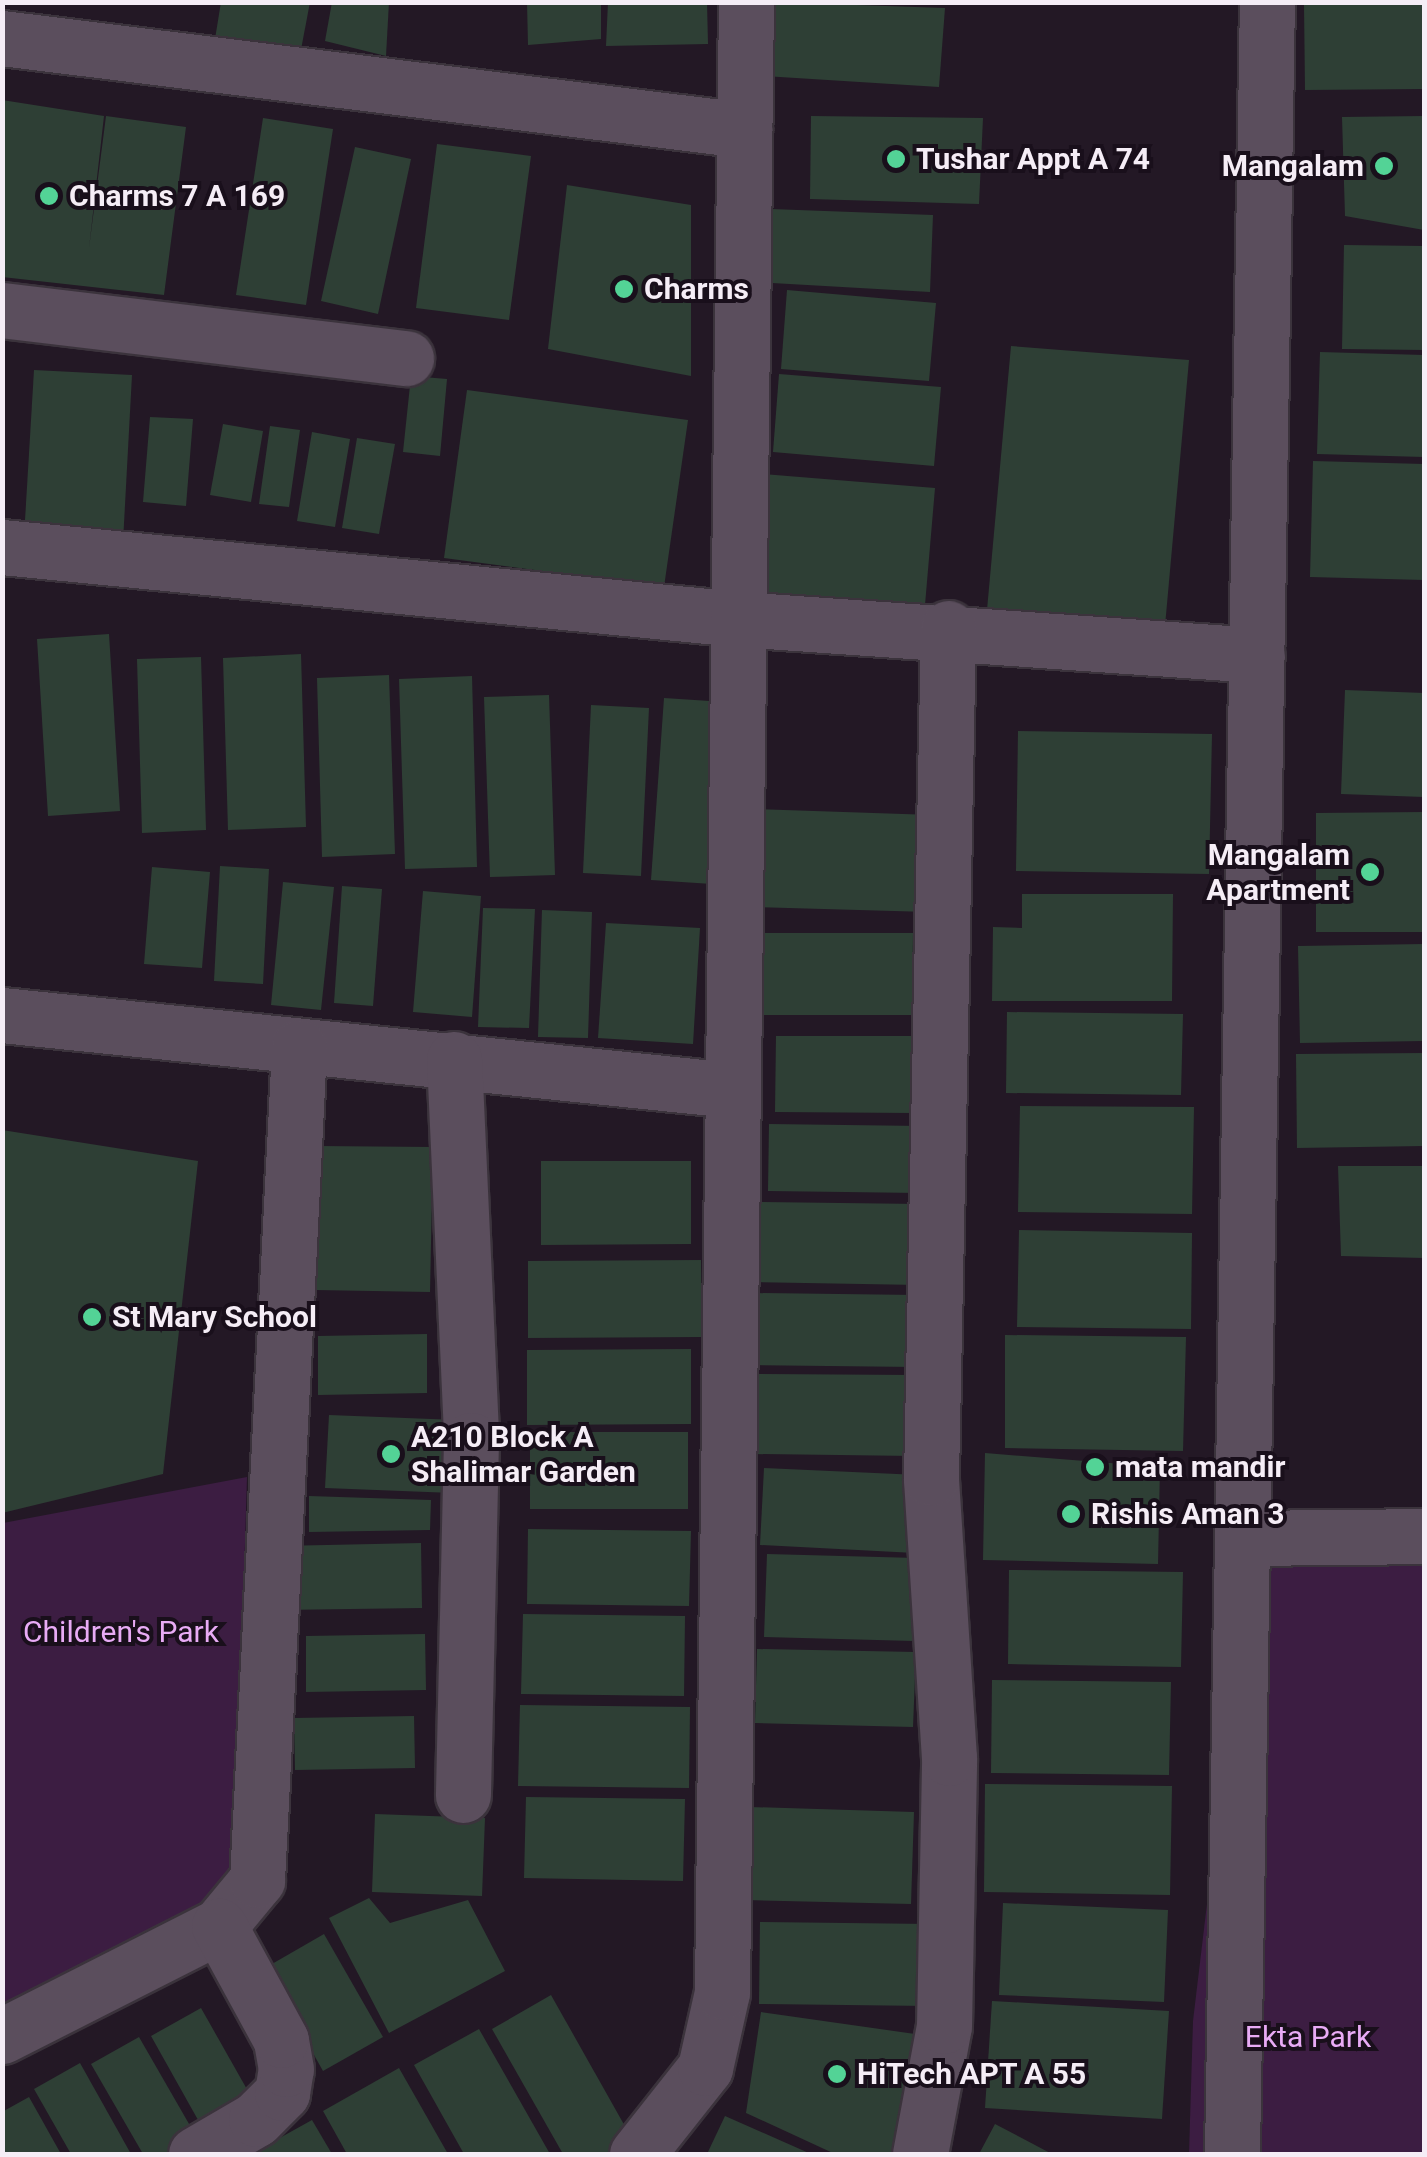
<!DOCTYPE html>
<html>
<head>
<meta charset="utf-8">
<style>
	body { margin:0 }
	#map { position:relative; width:1427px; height:2157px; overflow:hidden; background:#231825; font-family:Roboto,sans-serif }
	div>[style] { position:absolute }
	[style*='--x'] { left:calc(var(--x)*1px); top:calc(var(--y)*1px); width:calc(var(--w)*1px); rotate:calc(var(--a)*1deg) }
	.green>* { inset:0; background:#3c1d42 }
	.building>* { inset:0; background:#2e3f35 }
	.roads { filter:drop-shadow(2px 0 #3b333c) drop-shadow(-2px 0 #3b333c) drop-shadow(0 2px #3b333c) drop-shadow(0 -2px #3b333c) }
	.minor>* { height:55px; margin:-27.5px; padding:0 27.5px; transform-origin:27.5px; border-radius:27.5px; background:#5b4e5d }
	.dots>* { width:28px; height:28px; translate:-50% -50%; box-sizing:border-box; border:5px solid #190f1b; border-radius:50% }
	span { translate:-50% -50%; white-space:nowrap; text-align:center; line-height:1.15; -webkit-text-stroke:8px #190f1b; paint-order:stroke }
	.poi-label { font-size:30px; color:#f5edf6; font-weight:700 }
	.left { translate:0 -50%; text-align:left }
	.right { translate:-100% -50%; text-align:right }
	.park-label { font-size:30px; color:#e8abf5 }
	.frame { position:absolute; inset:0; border:5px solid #f5edf6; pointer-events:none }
</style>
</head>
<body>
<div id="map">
	<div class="green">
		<i style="clip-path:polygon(247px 1477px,234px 1905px,3px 2030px,3px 1523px)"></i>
		<i style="clip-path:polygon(1254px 1510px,1424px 1521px,1424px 2154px,1189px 2154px,1193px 2021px)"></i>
	</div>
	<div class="building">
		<i style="clip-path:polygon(221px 2px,310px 2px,300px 55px,215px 39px)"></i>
		<i style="clip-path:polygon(332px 2px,389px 2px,386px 56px,325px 41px)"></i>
		<i style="clip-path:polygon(527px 2px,601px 2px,601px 39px,528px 45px)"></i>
		<i style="clip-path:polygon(608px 2px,707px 2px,708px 44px,606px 46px)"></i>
		<i style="clip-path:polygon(769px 2px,945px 8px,939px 87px,764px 76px)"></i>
		<i style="clip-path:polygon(1424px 3px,1424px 89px,1305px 90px,1304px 4px)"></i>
		<i style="clip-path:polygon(2px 100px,104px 116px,89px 248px,106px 116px,186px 127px,164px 295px,2px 277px)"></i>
		<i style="clip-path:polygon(811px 116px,983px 118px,979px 204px,810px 199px)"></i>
		<i style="clip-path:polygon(1424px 116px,1424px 230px,1345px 216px,1342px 117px)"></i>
		<i style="clip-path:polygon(263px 118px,333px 129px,306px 305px,236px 295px)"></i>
		<i style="clip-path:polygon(437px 144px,531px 156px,509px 320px,416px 308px)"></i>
		<i style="clip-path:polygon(355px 147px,411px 159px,378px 314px,321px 301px)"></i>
		<i style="clip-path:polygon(567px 185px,691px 205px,691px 376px,548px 349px)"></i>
		<i style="clip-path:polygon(771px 209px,933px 215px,930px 292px,772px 283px)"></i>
		<i style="clip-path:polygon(1344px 245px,1424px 246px,1424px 350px,1342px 349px)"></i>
		<i style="clip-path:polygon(787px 290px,936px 303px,929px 381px,781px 369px)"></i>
		<i style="clip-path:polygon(1011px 346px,1189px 360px,1164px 637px,986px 621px)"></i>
		<i style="clip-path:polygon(1320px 352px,1424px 355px,1424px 457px,1317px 454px)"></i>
		<i style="clip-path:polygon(34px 370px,132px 375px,123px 542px,24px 537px)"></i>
		<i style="clip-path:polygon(779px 374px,941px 387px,934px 466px,773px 452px)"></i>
		<i style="clip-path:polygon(411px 376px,447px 379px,440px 456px,403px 452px)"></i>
		<i style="clip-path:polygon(467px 390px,688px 420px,664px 587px,444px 558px)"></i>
		<i style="clip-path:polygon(150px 417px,193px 419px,186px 506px,143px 502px)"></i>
		<i style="clip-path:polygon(223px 424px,263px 431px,251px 502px,210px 495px)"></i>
		<i style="clip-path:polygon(270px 426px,300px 430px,289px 507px,259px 504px)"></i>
		<i style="clip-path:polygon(312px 432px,350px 439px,335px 527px,297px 521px)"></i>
		<i style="clip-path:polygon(357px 438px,395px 444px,379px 534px,342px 528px)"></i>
		<i style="clip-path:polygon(1313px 461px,1424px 464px,1424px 580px,1310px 577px)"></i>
		<i style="clip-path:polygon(763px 474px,935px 488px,925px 605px,753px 591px)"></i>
		<i style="clip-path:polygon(109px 634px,120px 811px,48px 816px,37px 639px)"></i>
		<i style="clip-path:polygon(301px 654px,306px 827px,228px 830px,223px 658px)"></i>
		<i style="clip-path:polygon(201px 657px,206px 830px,142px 833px,137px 659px)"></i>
		<i style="clip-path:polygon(389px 675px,395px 854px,322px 857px,317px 678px)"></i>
		<i style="clip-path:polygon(472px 676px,477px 867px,405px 869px,399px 679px)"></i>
		<i style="clip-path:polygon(1345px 690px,1424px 693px,1424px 797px,1341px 794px)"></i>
		<i style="clip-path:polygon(549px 695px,555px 875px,490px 877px,484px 697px)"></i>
		<i style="clip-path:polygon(664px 698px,725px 702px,712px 884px,651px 880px)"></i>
		<i style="clip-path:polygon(591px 705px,649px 708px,641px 876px,583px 873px)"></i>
		<i style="clip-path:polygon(1018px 731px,1212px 734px,1209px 874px,1016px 871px)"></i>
		<i style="clip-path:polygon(757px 809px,933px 815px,929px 912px,753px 907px)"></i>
		<i style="clip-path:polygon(1424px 812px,1424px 932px,1316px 932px,1316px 813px)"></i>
		<i style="clip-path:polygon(220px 866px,269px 869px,263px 984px,214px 981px)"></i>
		<i style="clip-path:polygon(152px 867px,210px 872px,202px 968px,144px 964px)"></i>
		<i style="clip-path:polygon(283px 882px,334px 887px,321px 1010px,271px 1005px)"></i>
		<i style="clip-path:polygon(342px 886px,382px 889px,373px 1006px,334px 1003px)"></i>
		<i style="clip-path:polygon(423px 891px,481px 896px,472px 1017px,413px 1012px)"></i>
		<i style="clip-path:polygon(1022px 894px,1173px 894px,1172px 1001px,992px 1001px,993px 927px,1022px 928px)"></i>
		<i style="clip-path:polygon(483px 908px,535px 909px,529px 1028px,478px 1027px)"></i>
		<i style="clip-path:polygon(542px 910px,592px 912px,588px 1038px,538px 1037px)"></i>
		<i style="clip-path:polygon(606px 923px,700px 928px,693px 1044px,598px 1038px)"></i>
		<i style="clip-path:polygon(749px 933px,913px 933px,912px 1015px,749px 1015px)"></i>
		<i style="clip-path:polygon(1424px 944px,1424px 1041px,1300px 1043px,1298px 946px)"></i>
		<i style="clip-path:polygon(1007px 1012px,1183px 1014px,1181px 1095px,1006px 1093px)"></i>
		<i style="clip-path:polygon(776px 1036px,913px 1036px,913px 1113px,775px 1112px)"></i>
		<i style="clip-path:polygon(1424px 1053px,1424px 1146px,1297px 1148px,1296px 1054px)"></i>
		<i style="clip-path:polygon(1020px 1106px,1194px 1107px,1192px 1214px,1018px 1212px)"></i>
		<i style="clip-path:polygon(769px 1124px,922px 1126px,920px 1193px,768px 1191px)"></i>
		<i style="clip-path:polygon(2px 1130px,198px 1161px,163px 1474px,2px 1513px)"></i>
		<i style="clip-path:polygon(317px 1146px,433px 1147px,430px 1292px,315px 1290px)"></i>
		<i style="clip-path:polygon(541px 1161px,691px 1161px,691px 1244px,541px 1245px)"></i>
		<i style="clip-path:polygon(1338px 1166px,1424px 1166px,1424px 1258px,1341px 1256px)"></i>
		<i style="clip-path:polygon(756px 1202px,920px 1204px,919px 1285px,754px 1282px)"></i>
		<i style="clip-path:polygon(1019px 1230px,1192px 1233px,1191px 1329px,1017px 1327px)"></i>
		<i style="clip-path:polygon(701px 1260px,702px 1337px,528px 1338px,528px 1261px)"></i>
		<i style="clip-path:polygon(753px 1293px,917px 1295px,916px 1367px,751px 1365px)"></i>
		<i style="clip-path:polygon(427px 1334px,427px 1393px,318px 1395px,318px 1336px)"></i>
		<i style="clip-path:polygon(1005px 1335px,1186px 1337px,1183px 1451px,1005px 1448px)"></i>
		<i style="clip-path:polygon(691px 1349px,691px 1424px,527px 1425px,527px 1350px)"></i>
		<i style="clip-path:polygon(756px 1374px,915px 1375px,914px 1456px,754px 1454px)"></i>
		<i style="clip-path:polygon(329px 1415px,457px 1420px,453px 1493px,325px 1488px)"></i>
		<i style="clip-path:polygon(530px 1432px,688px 1432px,688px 1509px,530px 1509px)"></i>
		<i style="clip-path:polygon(985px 1453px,1160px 1467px,1158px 1564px,983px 1560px)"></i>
		<i style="clip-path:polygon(764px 1468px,919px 1475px,915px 1553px,760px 1545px)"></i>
		<i style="clip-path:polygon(309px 1496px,431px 1500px,430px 1530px,309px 1532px)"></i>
		<i style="clip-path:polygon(528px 1529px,691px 1531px,689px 1606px,527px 1604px)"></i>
		<i style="clip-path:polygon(421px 1543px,422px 1608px,280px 1610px,279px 1546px)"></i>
		<i style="clip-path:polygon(767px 1554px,917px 1558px,914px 1641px,764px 1637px)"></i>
		<i style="clip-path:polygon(1009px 1570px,1183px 1572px,1181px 1667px,1008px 1664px)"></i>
		<i style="clip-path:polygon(523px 1614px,685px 1616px,684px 1696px,521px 1694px)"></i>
		<i style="clip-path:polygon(425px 1634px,426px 1690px,306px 1692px,306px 1636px)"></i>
		<i style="clip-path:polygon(757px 1649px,916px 1652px,913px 1727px,755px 1723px)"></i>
		<i style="clip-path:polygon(992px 1680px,1171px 1682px,1169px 1775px,991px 1773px)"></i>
		<i style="clip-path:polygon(520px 1705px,690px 1707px,689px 1788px,518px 1786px)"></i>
		<i style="clip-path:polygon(414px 1716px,415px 1768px,295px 1770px,294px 1718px)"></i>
		<i style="clip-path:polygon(985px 1784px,1172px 1786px,1170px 1895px,984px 1892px)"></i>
		<i style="clip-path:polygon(526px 1797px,685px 1799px,683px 1881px,524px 1878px)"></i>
		<i style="clip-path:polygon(750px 1807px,914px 1812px,911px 1904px,746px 1900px)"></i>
		<i style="clip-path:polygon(375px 1814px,485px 1818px,482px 1896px,372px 1892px)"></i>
		<i style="clip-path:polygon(369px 1898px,390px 1923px,468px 1900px,505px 1971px,389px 2033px,329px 1918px)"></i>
		<i style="clip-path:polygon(1003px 1903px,1168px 1910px,1164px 2002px,999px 1995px)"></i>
		<i style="clip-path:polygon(760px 1922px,930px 1924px,929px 2006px,759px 2004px)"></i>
		<i style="clip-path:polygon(324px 1934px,383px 2037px,323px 2071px,265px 1968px)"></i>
		<i style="clip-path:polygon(551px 1995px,635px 2144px,617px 2154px,563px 2154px,492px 2029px)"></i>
		<i style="clip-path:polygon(992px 2001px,1169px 2011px,1162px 2119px,985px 2108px)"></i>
		<i style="clip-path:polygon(201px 2008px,257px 2107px,207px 2136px,151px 2036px)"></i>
		<i style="clip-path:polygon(761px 2012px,929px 2036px,907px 2154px,835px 2154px,746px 2113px)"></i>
		<i style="clip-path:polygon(479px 2029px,550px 2154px,464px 2154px,414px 2065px)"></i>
		<i style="clip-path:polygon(139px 2037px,200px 2143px,180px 2154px,143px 2154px,91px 2064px)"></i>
		<i style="clip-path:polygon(80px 2063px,131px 2154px,71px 2154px,34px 2089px)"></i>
		<i style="clip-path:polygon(399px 2068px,448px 2154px,347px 2154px,323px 2111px)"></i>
		<i style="clip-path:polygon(29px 2097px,61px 2154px,2px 2154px,2px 2112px)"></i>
		<i style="clip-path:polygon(725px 2116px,811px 2154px,707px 2154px)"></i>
		<i style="clip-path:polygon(312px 2120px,332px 2154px,251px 2154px)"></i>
		<i style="clip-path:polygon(995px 2124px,1052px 2154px,979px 2154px)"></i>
	</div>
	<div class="roads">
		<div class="minor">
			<i style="--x:2;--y:38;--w:748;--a:7.07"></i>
			<i style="--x:2;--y:310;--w:407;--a:6.8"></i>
			<i style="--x:2;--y:547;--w:740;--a:5.59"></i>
			<i style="--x:738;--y:619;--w:520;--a:3.97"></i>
			<i style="--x:2;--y:1015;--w:734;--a:5.87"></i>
			<i style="--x:454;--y:1059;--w:381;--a:87.4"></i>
			<i style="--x:471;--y:1440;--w:355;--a:91.3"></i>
			<i style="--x:1243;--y:1538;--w:181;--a:-0.6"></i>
			<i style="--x:2;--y:2036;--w:243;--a:-26.9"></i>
			<i style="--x:219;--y:1926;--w:60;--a:-50.4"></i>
			<i style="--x:257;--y:1880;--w:834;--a:-87.11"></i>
			<i style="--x:196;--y:2154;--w:69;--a:-30.3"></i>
			<i style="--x:256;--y:2119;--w:37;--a:-45"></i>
			<i style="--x:282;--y:2093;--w:24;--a:-81"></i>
			<i style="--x:286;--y:2069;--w:29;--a:-100"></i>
			<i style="--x:281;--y:2040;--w:130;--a:-118.5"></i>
			<i style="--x:637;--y:2154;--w:110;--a:-51.7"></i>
			<i style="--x:705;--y:2068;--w:78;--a:-77.4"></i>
			<i style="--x:722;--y:1992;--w:1990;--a:-89.31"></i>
			<i style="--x:920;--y:2154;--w:130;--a:-79.4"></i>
			<i style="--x:944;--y:2026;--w:268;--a:-88.9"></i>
			<i style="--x:949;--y:1758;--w:281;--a:-93.7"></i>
			<i style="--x:931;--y:1478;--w:850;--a:-88.85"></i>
			<i style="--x:1232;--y:2154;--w:2152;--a:-89.07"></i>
		</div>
	</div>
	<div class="dots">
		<i style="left:896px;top:159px;background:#53d396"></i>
		<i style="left:1384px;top:166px;background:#53d396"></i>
		<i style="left:49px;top:196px;background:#53d396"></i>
		<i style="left:624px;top:289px;background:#53d396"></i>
		<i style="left:1370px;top:872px;background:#53d396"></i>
		<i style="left:92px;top:1317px;background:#53d396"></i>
		<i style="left:391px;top:1454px;background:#53d396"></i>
		<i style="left:1095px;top:1467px;background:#53d396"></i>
		<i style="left:1071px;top:1514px;background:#53d396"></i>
		<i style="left:837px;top:2074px;background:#53d396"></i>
	</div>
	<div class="poi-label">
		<span class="left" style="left:916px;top:159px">Tushar Appt A 74</span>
		<span class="right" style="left:1364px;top:166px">Mangalam</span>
		<span class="left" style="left:69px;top:196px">Charms 7 A 169</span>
		<span class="left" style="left:644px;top:289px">Charms</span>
		<span class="right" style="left:1350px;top:872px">Mangalam<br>Apartment</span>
		<span class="left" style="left:112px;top:1317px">St Mary School</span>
		<span class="left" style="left:411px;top:1454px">A210 Block A<br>Shalimar Garden</span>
		<span class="left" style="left:1115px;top:1467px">mata mandir</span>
		<span class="left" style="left:1091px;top:1514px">Rishis Aman 3</span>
		<span class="left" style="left:857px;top:2074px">HiTech APT A 55</span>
	</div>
	<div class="park-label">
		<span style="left:121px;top:1632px">Children's Park</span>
		<span style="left:1308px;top:2037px">Ekta Park</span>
	</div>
	<div class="frame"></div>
</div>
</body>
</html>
